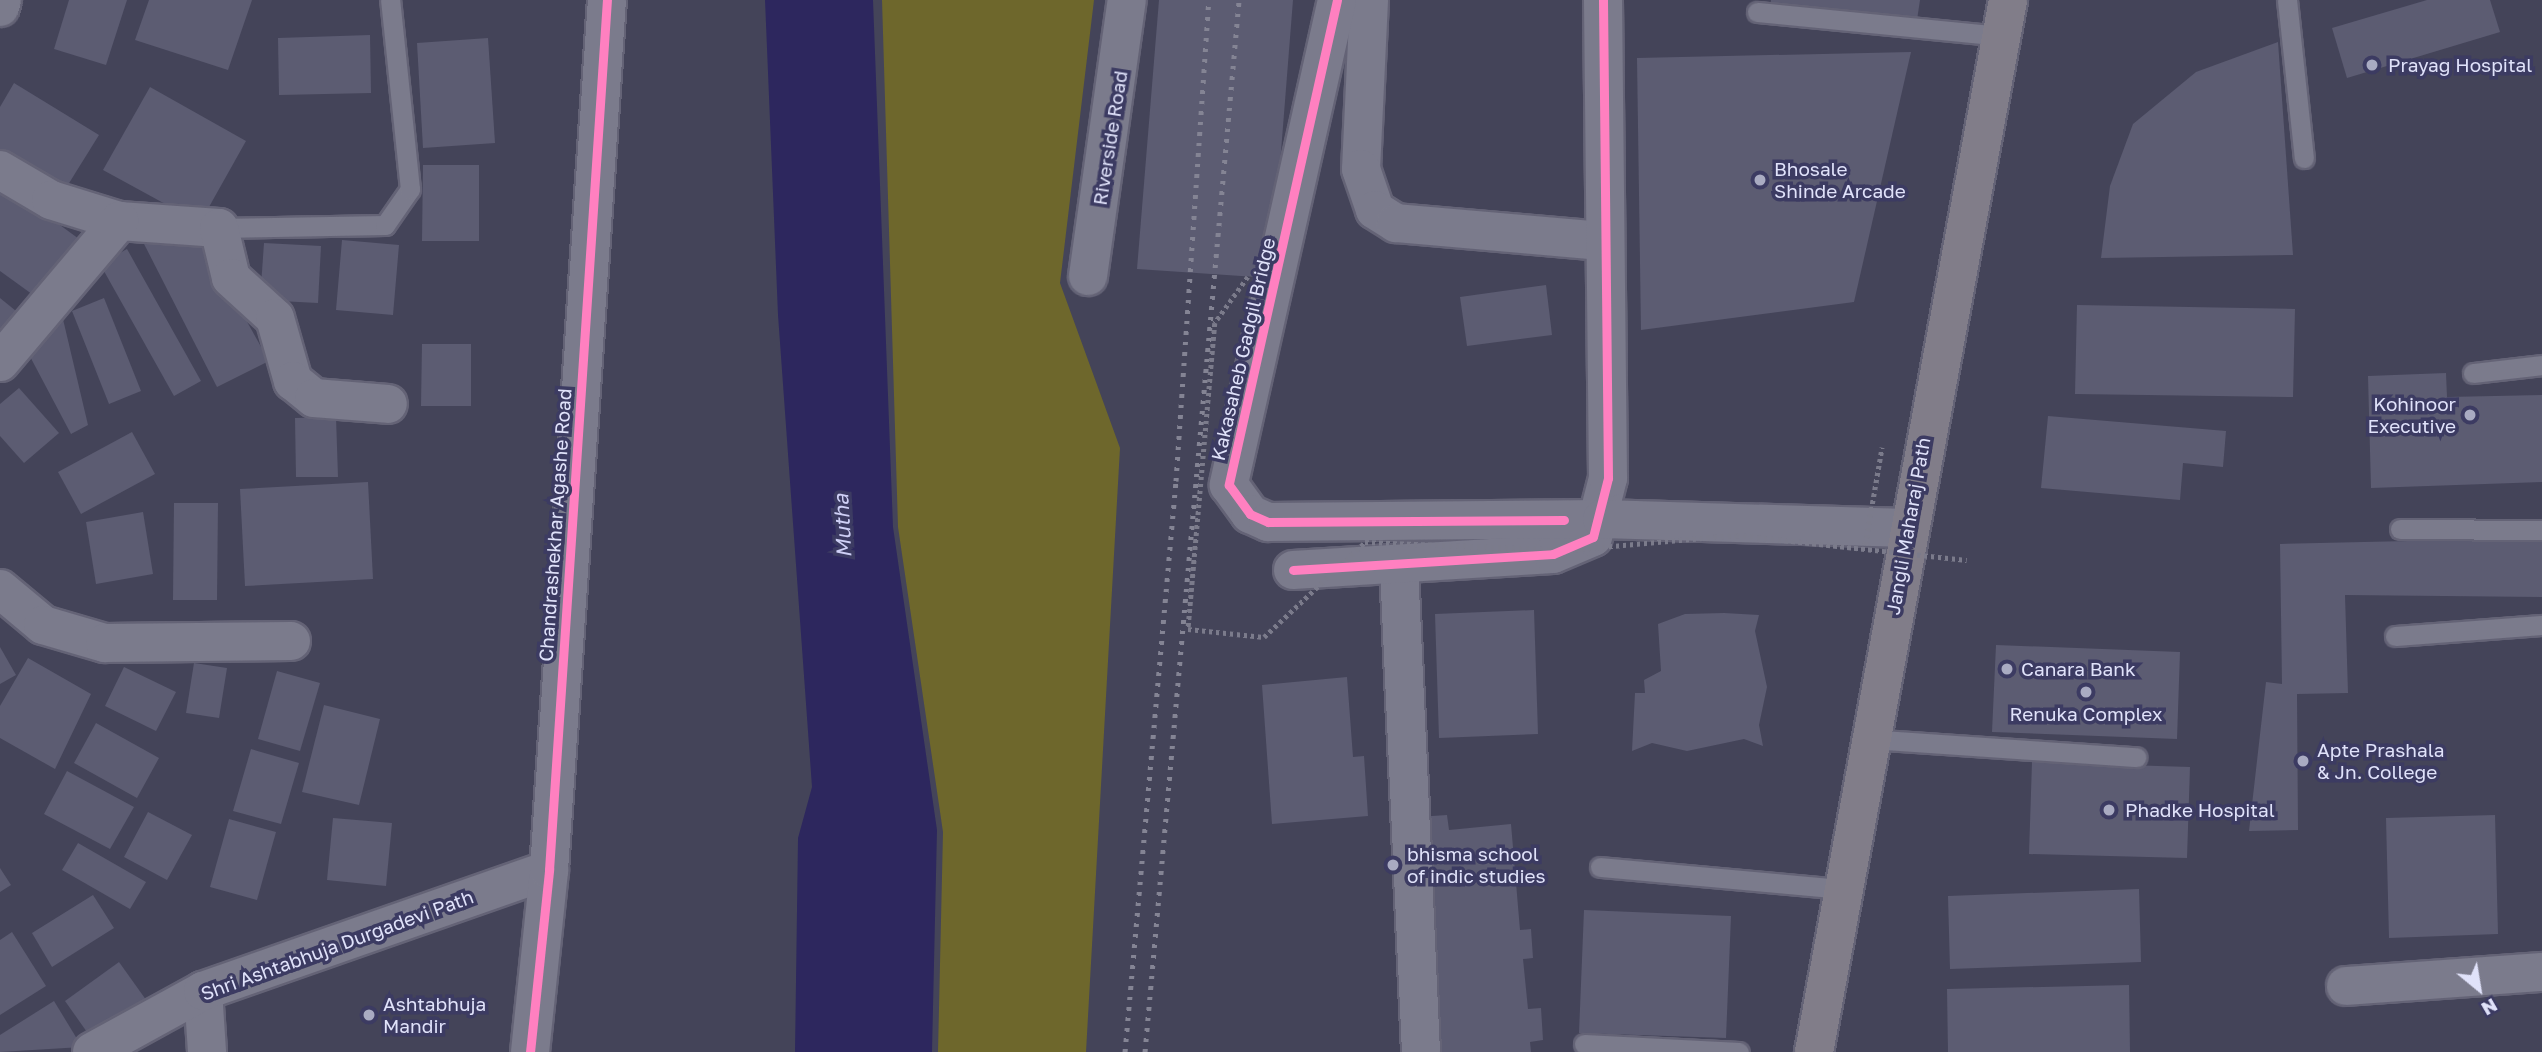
<!DOCTYPE html>
<html>
<head>
<meta charset="utf-8">
<style>
	body { margin:0 }
	#map { position:relative; width:2542px; height:1052px; overflow:hidden; background:#444459; font-family:"Golos Text",sans-serif }
	div>[style] { position:absolute }
	[style*='--x'] { left:calc(var(--x)*1px); top:calc(var(--y)*1px); width:calc(var(--w)*1px); rotate:calc(var(--a)*1deg) }
	.green>* { inset:0; background:#6e672c }
	.water>* { inset:0; background:#2d275e }
	.building>* { inset:0; background:#5c5c72 }
	.roads { filter:drop-shadow(2px 0 #646376) drop-shadow(-2px 0 #646376) drop-shadow(0 2px #646376) drop-shadow(0 -2px #646376) }
	.service>* { height:19px; margin:-9.5px; padding:0 9.5px; transform-origin:9.5px; border-radius:9.5px; background:#7b7b8c }
	.minor>* { height:38px; margin:-19px; padding:0 19px; transform-origin:19px; border-radius:19px; background:#7b7b8c }
	.tertiary>* { height:38px; margin:-19px; padding:0 19px; transform-origin:19px; border-radius:19px; background:#7b7b8c }
	.primary>* { height:38px; margin:-19px; padding:0 19px; transform-origin:19px; border-radius:19px; background:#817d89 }
	.rail>* { height:5px; margin-top:-2.5px; transform-origin:0; background:repeating-linear-gradient(90deg,#848494 0 3.5px,transparent 0 10.5px) }
	.path-bridge>* { height:4.5px; margin-top:-2.25px; transform-origin:0; background:repeating-linear-gradient(90deg,#7b7b8b 0 3.5px,transparent 0 7px) }
	.cycleway>* { height:9px; margin:-4.5px; padding:0 4.5px; transform-origin:4.5px; border-radius:4.5px; background:#ff80c0 }
	.dots>* { width:19px; height:19px; translate:-50% -50%; box-sizing:border-box; border:4px solid #3c3b62; border-radius:50% }
	span { translate:-50% -50%; white-space:nowrap; text-align:center; line-height:1.15; -webkit-text-stroke:7px #3c3b62; paint-order:stroke }
	.poi-label { font-size:19px; color:#e0e2fa }
	.left { translate:0 -50%; text-align:left }
	.right { translate:-100% -50%; text-align:right }
	.street-label { font-size:19px; color:#e0e2fa }
	.water-label { font-size:21px; color:#cfd0f6; font-style:italic }
	.north { position:absolute; left:2444px; top:954px; width:70px; height:70px; -webkit-text-stroke:5px #3c3b62; paint-order:stroke; rotate:150deg; font-size:19px; font-weight:700; line-height:28px; text-align:center; color:#e0e2fa }
	.north::after { content:''; display:block; margin:auto; width:24px; height:32px; background:#e0e2fa; clip-path:polygon(50% 0,100% 100%,50% 72%,0 100%) }
</style>
</head>
<body>
<div id="map">
	<div class="green">
		<i style="clip-path:polygon(882px 0,1094px 0,1060px 283px,1120px 448px,1086px 1052px,938px 1052px,943px 832px,898px 527px)"></i>
	</div>
	<div class="water">
		<i style="clip-path:polygon(765px 0,873px 0,893px 527px,937px 830px,932px 1052px,795px 1052px,798px 838px,812px 787px,778px 315px)"></i>
	</div>
	<div class="building">
		<i style="clip-path:polygon(69px 0,127px 0,106px 65px,54px 49px)"></i>
		<i style="clip-path:polygon(149px 0,252px 0,228px 70px,135px 40px)"></i>
		<i style="clip-path:polygon(1159px 0,1293px 0,1271px 278px,1137px 269px)"></i>
		<i style="clip-path:polygon(1771px 0,1920px 0,1917px 20px,1770px 8px)"></i>
		<i style="clip-path:polygon(2427px 0,2490px 0,2500px 32px,2347px 78px,2332px 28px)"></i>
		<i style="clip-path:polygon(370px 35px,371px 93px,279px 95px,278px 38px)"></i>
		<i style="clip-path:polygon(488px 38px,495px 143px,423px 148px,417px 43px)"></i>
		<i style="clip-path:polygon(2278px 42px,2293px 255px,2101px 258px,2110px 186px,2133px 124px,2196px 72px)"></i>
		<i style="clip-path:polygon(1911px 52px,1854px 302px,1641px 330px,1637px 58px)"></i>
		<i style="clip-path:polygon(14px 83px,99px 135px,66px 188px,0 149px,0 107px)"></i>
		<i style="clip-path:polygon(150px 87px,246px 141px,200px 223px,103px 170px)"></i>
		<i style="clip-path:polygon(423px 165px,479px 165px,479px 241px,422px 241px)"></i>
		<i style="clip-path:polygon(0 181px,79px 239px,36px 297px,0 271px)"></i>
		<i style="clip-path:polygon(141px 238px,202px 241px,269px 361px,217px 387px)"></i>
		<i style="clip-path:polygon(342px 240px,399px 245px,393px 315px,336px 310px)"></i>
		<i style="clip-path:polygon(264px 243px,321px 246px,318px 303px,260px 300px)"></i>
		<i style="clip-path:polygon(127px 249px,201px 381px,174px 396px,100px 264px)"></i>
		<i style="clip-path:polygon(1546px 285px,1552px 335px,1467px 346px,1460px 297px)"></i>
		<i style="clip-path:polygon(0 298px,16px 311px,0 330px)"></i>
		<i style="clip-path:polygon(104px 298px,141px 391px,109px 404px,72px 311px)"></i>
		<i style="clip-path:polygon(2077px 305px,2295px 309px,2293px 397px,2075px 394px)"></i>
		<i style="clip-path:polygon(62px 315px,88px 425px,71px 434px,25px 347px)"></i>
		<i style="clip-path:polygon(422px 344px,471px 344px,471px 406px,421px 406px)"></i>
		<i style="clip-path:polygon(2446px 373px,2447px 397px,2542px 395px,2542px 482px,2371px 488px,2368px 376px)"></i>
		<i style="clip-path:polygon(19px 388px,59px 433px,24px 463px,0 436px,0 404px)"></i>
		<i style="clip-path:polygon(2048px 416px,2226px 431px,2223px 467px,2183px 463px,2180px 500px,2041px 488px)"></i>
		<i style="clip-path:polygon(336px 417px,338px 477px,296px 477px,295px 418px)"></i>
		<i style="clip-path:polygon(132px 432px,155px 474px,81px 514px,58px 472px)"></i>
		<i style="clip-path:polygon(368px 482px,373px 579px,245px 586px,240px 489px)"></i>
		<i style="clip-path:polygon(174px 503px,218px 503px,217px 600px,173px 600px)"></i>
		<i style="clip-path:polygon(143px 512px,153px 574px,96px 584px,86px 522px)"></i>
		<i style="clip-path:polygon(2542px 538px,2542px 597px,2345px 595px,2348px 693px,2297px 694px,2298px 830px,2249px 831px,2266px 682px,2282px 684px,2280px 544px)"></i>
		<i style="clip-path:polygon(1534px 610px,1538px 734px,1439px 738px,1435px 614px)"></i>
		<i style="clip-path:polygon(1724px 613px,1759px 615px,1755px 631px,1767px 687px,1759px 725px,1763px 746px,1744px 739px,1687px 751px,1652px 743px,1632px 751px,1635px 693px,1645px 693px,1644px 680px,1661px 671px,1658px 624px,1685px 614px)"></i>
		<i style="clip-path:polygon(1996px 645px,2180px 652px,2177px 739px,1992px 732px)"></i>
		<i style="clip-path:polygon(0 647px,16px 675px,0 684px)"></i>
		<i style="clip-path:polygon(28px 658px,91px 694px,55px 769px,0 738px,0 706px)"></i>
		<i style="clip-path:polygon(194px 663px,227px 668px,219px 718px,186px 713px)"></i>
		<i style="clip-path:polygon(124px 667px,176px 692px,156px 731px,105px 706px)"></i>
		<i style="clip-path:polygon(277px 671px,320px 683px,300px 751px,258px 739px)"></i>
		<i style="clip-path:polygon(1347px 677px,1353px 757px,1364px 756px,1368px 816px,1272px 824px,1262px 685px)"></i>
		<i style="clip-path:polygon(324px 705px,380px 719px,359px 805px,302px 792px)"></i>
		<i style="clip-path:polygon(96px 723px,159px 758px,137px 798px,74px 763px)"></i>
		<i style="clip-path:polygon(251px 749px,299px 763px,281px 824px,233px 811px)"></i>
		<i style="clip-path:polygon(2032px 762px,2190px 767px,2187px 858px,2029px 854px)"></i>
		<i style="clip-path:polygon(67px 771px,134px 807px,110px 849px,44px 814px)"></i>
		<i style="clip-path:polygon(148px 812px,192px 835px,167px 880px,124px 857px)"></i>
		<i style="clip-path:polygon(1447px 815px,1449px 830px,1511px 824px,1520px 930px,1531px 929px,1533px 958px,1523px 959px,1528px 1009px,1541px 1008px,1543px 1040px,1530px 1042px,1531px 1052px,1439px 1052px,1417px 817px)"></i>
		<i style="clip-path:polygon(2495px 815px,2498px 934px,2389px 938px,2386px 818px)"></i>
		<i style="clip-path:polygon(333px 818px,392px 823px,386px 886px,327px 880px)"></i>
		<i style="clip-path:polygon(229px 819px,276px 832px,257px 900px,210px 887px)"></i>
		<i style="clip-path:polygon(78px 843px,146px 882px,130px 909px,62px 870px)"></i>
		<i style="clip-path:polygon(0 868px,11px 885px,0 892px)"></i>
		<i style="clip-path:polygon(2139px 889px,2141px 962px,1950px 969px,1948px 896px)"></i>
		<i style="clip-path:polygon(93px 895px,114px 928px,52px 967px,32px 933px)"></i>
		<i style="clip-path:polygon(1584px 910px,1731px 916px,1726px 1038px,1579px 1033px)"></i>
		<i style="clip-path:polygon(12px 932px,46px 986px,0 1015px,0 940px)"></i>
		<i style="clip-path:polygon(119px 962px,149px 1004px,94px 1042px,65px 1001px)"></i>
		<i style="clip-path:polygon(2129px 985px,2130px 1052px,1948px 1052px,1947px 989px)"></i>
		<i style="clip-path:polygon(54px 1001px,82px 1047px,0 1052px,0 1035px)"></i>
	</div>
	<div class="roads">
		<div class="service">
			<i style="--x:2287;--y:0;--w:159;--a:83.9"></i>
			<i style="--x:1757;--y:12;--w:245;--a:5.6"></i>
			<i style="--x:219;--y:228;--w:166;--a:-1"></i>
			<i style="--x:385;--y:225;--w:44;--a:-55.2"></i>
			<i style="--x:410;--y:189;--w:190;--a:-96"></i>
			<i style="--x:2473;--y:373;--w:69;--a:-6.6"></i>
			<i style="--x:2400;--y:529;--w:142;--a:0.4"></i>
			<i style="--x:2395;--y:636;--w:147;--a:-4.3"></i>
			<i style="--x:1869;--y:739;--w:268;--a:3.9"></i>
			<i style="--x:1600;--y:867;--w:243;--a:5.2"></i>
			<i style="--x:1584;--y:1044;--w:155;--a:3"></i>
		</div>
		<div class="minor">
			<i style="--x:1369;--y:0;--w:169;--a:92.7"></i>
			<i style="--x:1361;--y:169;--w:43;--a:71.1"></i>
			<i style="--x:1375;--y:210;--w:25;--a:32"></i>
			<i style="--x:1396;--y:223;--w:208;--a:5"></i>
			<i style="--x:0;--y:170;--w:59;--a:30.5"></i>
			<i style="--x:51;--y:200;--w:71;--a:17.2"></i>
			<i style="--x:119;--y:221;--w:100;--a:4"></i>
			<i style="--x:219;--y:228;--w:51;--a:76.5"></i>
			<i style="--x:231;--y:278;--w:59;--a:42.3"></i>
			<i style="--x:275;--y:318;--w:66;--a:74.1"></i>
			<i style="--x:293;--y:381;--w:27;--a:39"></i>
			<i style="--x:314;--y:398;--w:74;--a:4.6"></i>
			<i style="--x:1088;--y:276;--w:279;--a:-82"></i>
			<i style="--x:0;--y:362;--w:185;--a:-49.8"></i>
			<i style="--x:1399;--y:567;--w:485;--a:87.4"></i>
			<i style="--x:1293;--y:570;--w:260;--a:-3.5"></i>
			<i style="--x:1553;--y:554;--w:43;--a:-23"></i>
			<i style="--x:1593;--y:537;--w:61;--a:-75.7"></i>
			<i style="--x:1608;--y:478;--w:478;--a:-90.6"></i>
			<i style="--x:0;--y:589;--w:56;--a:39.9"></i>
			<i style="--x:43;--y:625;--w:65;--a:16.2"></i>
			<i style="--x:105;--y:643;--w:186;--a:-0.6"></i>
			<i style="--x:2346;--y:986;--w:196;--a:-4.1"></i>
			<i style="--x:203;--y:991;--w:61;--a:86.2"></i>
			<i style="--x:92;--y:1052;--w:127;--a:-28.8"></i>
			<i style="--x:203;--y:991;--w:367;--a:-19.3"></i>
		</div>
		<div class="tertiary">
			<i style="--x:1337;--y:0;--w:497;--a:102.6"></i>
			<i style="--x:1229;--y:485;--w:36;--a:54"></i>
			<i style="--x:1250;--y:514;--w:20;--a:24"></i>
			<i style="--x:1268;--y:522;--w:334;--a:-0.5"></i>
			<i style="--x:1602;--y:519;--w:306;--a:1.7"></i>
			<i style="--x:0;--y:7;--w:7;--a:-74"></i>
			<i style="--x:530;--y:1052;--w:183;--a:-84"></i>
			<i style="--x:549;--y:870;--w:872;--a:-86.19"></i>
		</div>
		<div class="primary">
			<i style="--x:1814;--y:1052;--w:1070;--a:-79.55"></i>
		</div>
	</div>
	<div class="rail">
		<i style="--x:1125;--y:1052;--w:573;--a:-84.9"></i>
		<i style="--x:1176;--y:481;--w:482;--a:-86.1"></i>
		<i style="--x:1145;--y:1052;--w:1056;--a:-84.89"></i>
	</div>
	<div class="path-bridge">
		<i style="--x:1248;--y:277;--w:57;--a:125.7"></i>
		<i style="--x:1215;--y:323;--w:307;--a:95"></i>
		<i style="--x:1188;--y:629;--w:76;--a:6"></i>
		<i style="--x:1264;--y:637;--w:139;--a:-43.2"></i>
		<i style="--x:1365;--y:542;--w:202;--a:2.3"></i>
		<i style="--x:1567;--y:550;--w:170;--a:-5.1"></i>
		<i style="--x:1736;--y:535;--w:232;--a:6.2"></i>
		<i style="--x:1865;--y:545;--w:99;--a:-80.2"></i>
	</div>
	<div class="cycleway">
		<i style="--x:1337;--y:0;--w:497;--a:102.6"></i>
		<i style="--x:1229;--y:485;--w:36;--a:54"></i>
		<i style="--x:1250;--y:514;--w:20;--a:24"></i>
		<i style="--x:1268;--y:522;--w:296;--a:-0.4"></i>
		<i style="--x:1293;--y:570;--w:260;--a:-3.5"></i>
		<i style="--x:1553;--y:554;--w:43;--a:-23"></i>
		<i style="--x:1593;--y:537;--w:61;--a:-75.7"></i>
		<i style="--x:1608;--y:478;--w:478;--a:-90.6"></i>
		<i style="--x:530;--y:1052;--w:183;--a:-84"></i>
		<i style="--x:549;--y:870;--w:872;--a:-86.19"></i>
	</div>
	<div class="dots">
		<i style="left:2372px;top:65px;background:#a9abc2"></i>
		<i style="left:1760px;top:180px;background:#a9abc2"></i>
		<i style="left:2470px;top:415px;background:#a9abc2"></i>
		<i style="left:2007px;top:669px;background:#a9abc2"></i>
		<i style="left:2086px;top:692px;background:#a9abc2"></i>
		<i style="left:2303px;top:761px;background:#a9abc2"></i>
		<i style="left:2109px;top:810px;background:#a9abc2"></i>
		<i style="left:1393px;top:865px;background:#a9abc2"></i>
		<i style="left:369px;top:1015px;background:#a9abc2"></i>
	</div>
	<div class="poi-label">
		<span class="left" style="left:2388px;top:65px">Prayag Hospital</span>
		<span class="left" style="left:1774px;top:180px">Bhosale<br>Shinde Arcade</span>
		<span class="right" style="left:2456px;top:415px">Kohinoor<br>Executive</span>
		<span class="left" style="left:2021px;top:669px">Canara Bank</span>
		<span style="left:2086px;top:714px">Renuka Complex</span>
		<span class="left" style="left:2317px;top:761px">Apte Prashala<br>&amp; Jn. College</span>
		<span class="left" style="left:2125px;top:810px">Phadke Hospital</span>
		<span class="left" style="left:1407px;top:865px">bhisma school<br>of indic studies</span>
		<span class="left" style="left:383px;top:1015px">Ashtabhuja<br>Mandir</span>
	</div>
	<div class="street-label">
		<span style="left:1110px;top:138px;rotate:-81deg">Riverside Road</span>
		<span style="left:1243px;top:349px;rotate:-77deg">Kakasaheb Gadgil Bridge</span>
		<span style="left:555px;top:525px;rotate:-86deg">Chandrashekhar Agashe Road</span>
		<span style="left:1908px;top:526px;rotate:-80deg">Jangli Maharaj Path</span>
		<span style="left:337px;top:945px;rotate:-20deg">Shri Ashtabhuja Durgadevi Path</span>
	</div>
	<div class="water-label">
		<span style="left:842px;top:526px;rotate:-93deg">Mutha</span>
	</div>
	<div class="north">N</div>
</div>
</body>
</html>
